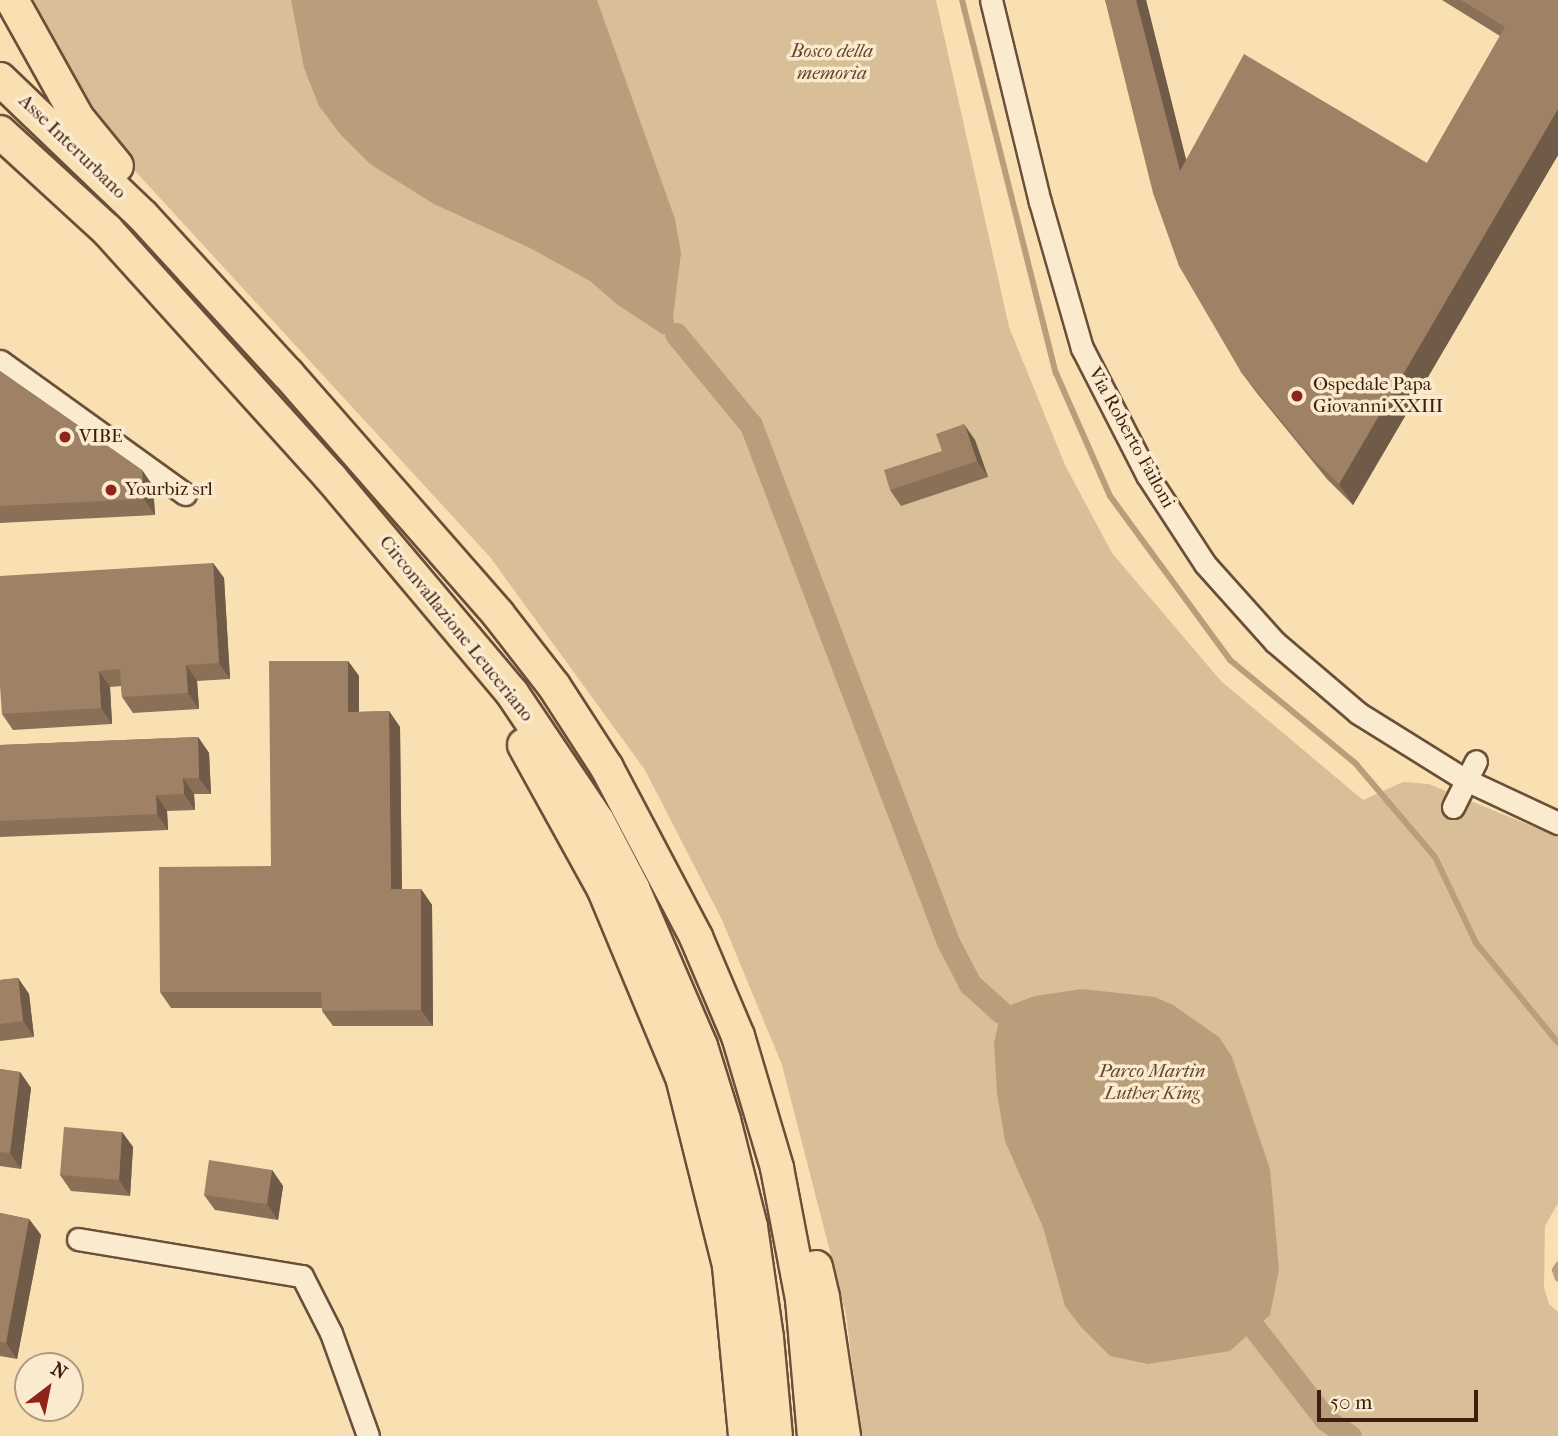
<!DOCTYPE html>
<html>
<head>
<meta charset="utf-8">
<style>
	body { margin:0 }
	#map { position:relative; width:1558px; height:1436px; overflow:hidden; background:#f8e0b3; font-family:"IM FELL French Canon",serif }
	div>[style] { position:absolute }
	[style*='--x'] { left:calc(var(--x)*1px); top:calc(var(--y)*1px); width:calc(var(--w)*1px); rotate:calc(var(--a)*1deg) }
	.green>* { inset:0; background:#d8bf97 }
	.water>* { inset:0; background:#b99e7c }
	.stream>* { height:6px; margin:-3px; padding:0 3px; transform-origin:3px; border-radius:3px; background:#b99e7c }
	.canal>* { height:23px; margin:-11.5px; padding:0 11.5px; transform-origin:11.5px; border-radius:11.5px; background:#b99e7c }
	.roads { filter:drop-shadow(2px 0 #6c4e39) drop-shadow(-2px 0 #6c4e39) drop-shadow(0 2px #6c4e39) drop-shadow(0 -2px #6c4e39) }
	.minor>* { height:21px; margin:-10.5px; padding:0 10.5px; transform-origin:10.5px; border-radius:10.5px; background:#faebce }
	.highway>* { height:32px; margin:-16px; padding:0 16px; transform-origin:16px; border-radius:16px; background:#f8e0b3 }
	.wall>* { inset:0; background:#897057 }
	.shaded-wall>* { inset:0; background:#6f5b47 }
	.building>* { inset:0; background:#9f8265 }
	.dots>* { width:19px; height:19px; translate:-50% -50%; box-sizing:border-box; border:4px solid #faebce; border-radius:50% }
	span { translate:-50% -50%; white-space:nowrap; text-align:center; line-height:1.15; -webkit-text-stroke:7px #faebce; paint-order:stroke }
	.park-label { font-size:19px; color:#644632; font-style:italic }
	.street-label { font-size:19px; color:#3e1d10 }
	.poi-label { font-size:19px; color:#3e1d10 }
	.left { translate:0 -50%; text-align:left }
	.north { position:absolute; left:14px; top:1352px; width:70px; height:70px; box-sizing:border-box; background:#faebce; border:2px solid #af9982; border-radius:50%; rotate:32deg; font-size:19px; font-weight:700; line-height:28px; text-align:center; color:#3e1d10 }
	.north::after { content:''; display:block; margin:auto; width:24px; height:32px; background:#8f2418; clip-path:polygon(50% 0,100% 100%,50% 72%,0 100%) }
	.scale { position:absolute; left:1317px; top:1390px; width:161px; height:32px; box-sizing:border-box; border:4px solid #3e1d10; border-top:0; padding-left:9px; font-size:21px; line-height:24px; white-space:nowrap; color:#3e1d10; -webkit-text-stroke:5px #faebce; paint-order:stroke }
</style>
</head>
<body>
<div id="map">
	<div class="green">
		<i style="clip-path:polygon(34px 0,936px 0,1009px 327px,1065px 465px,1112px 553px,1221px 681px,1363px 800px,1403px 782px,1429px 784px,1558px 837px,1558px 1203px,1545px 1226px,1544px 1287px,1549px 1304px,1558px 1312px,1558px 1436px,861px 1436px,846px 1314px,782px 1065px,722px 920px,645px 770px,490px 557px,102px 135px,53px 47px)"></i>
	</div>
	<div class="water">
		<i style="clip-path:polygon(291px 0,597px 0,675px 219px,681px 253px,673px 317px,676px 334px,662px 334px,618px 305px,590px 281px,530px 248px,434px 204px,370px 164px,341px 135px,319px 106px,304px 68px)"></i>
		<i style="clip-path:polygon(1082px 989px,1155px 997px,1173px 1005px,1219px 1037px,1232px 1057px,1270px 1169px,1279px 1269px,1270px 1315px,1230px 1351px,1148px 1364px,1110px 1356px,1081px 1327px,1065px 1306px,1043px 1227px,1005px 1141px,997px 1093px,994px 1043px,1001px 1012px,1013px 1004px,1035px 996px)"></i>
	</div>
	<div class="stream">
		<i style="--x:962;--y:0;--w:385;--a:75.9"></i>
		<i style="--x:1056;--y:373;--w:134;--a:66.3"></i>
		<i style="--x:1110;--y:496;--w:203;--a:53.8"></i>
		<i style="--x:1230;--y:660;--w:163;--a:39.5"></i>
		<i style="--x:1356;--y:764;--w:122;--a:49.7"></i>
		<i style="--x:1435;--y:857;--w:95;--a:64.5"></i>
		<i style="--x:1476;--y:943;--w:129;--a:50.6"></i>
		<i style="--x:1558;--y:1265;--w:6;--a:121"></i>
		<i style="--x:1555;--y:1270;--w:9;--a:72"></i>
	</div>
	<div class="canal">
		<i style="--x:676;--y:334;--w:118;--a:50.5"></i>
		<i style="--x:751;--y:425;--w:553;--a:69.14"></i>
		<i style="--x:948;--y:942;--w:47;--a:62.4"></i>
		<i style="--x:970;--y:984;--w:42;--a:42.1"></i>
		<i style="--x:1256;--y:1330;--w:114;--a:52.1"></i>
		<i style="--x:1326;--y:1420;--w:29;--a:34"></i>
	</div>
	<div class="roads">
		<div class="minor">
			<i style="--x:991;--y:0;--w:208;--a:76.4"></i>
			<i style="--x:1040;--y:202;--w:152;--a:74"></i>
			<i style="--x:1082;--y:348;--w:143;--a:62.9"></i>
			<i style="--x:1147;--y:475;--w:106;--a:56.9"></i>
			<i style="--x:1205;--y:564;--w:105;--a:48.1"></i>
			<i style="--x:1275;--y:642;--w:109;--a:40.5"></i>
			<i style="--x:1358;--y:713;--w:125;--a:31.9"></i>
			<i style="--x:1464;--y:779;--w:104;--a:25.1"></i>
			<i style="--x:0;--y:361;--w:228;--a:35.7"></i>
			<i style="--x:1453;--y:807;--w:51;--a:-63.4"></i>
			<i style="--x:78;--y:1239;--w:227;--a:9.4"></i>
			<i style="--x:302;--y:1276;--w:64;--a:63"></i>
			<i style="--x:331;--y:1333;--w:109;--a:70.2"></i>
		</div>
		<div class="highway">
			<i style="--x:12;--y:0;--w:134;--a:60.9"></i>
			<i style="--x:77;--y:117;--w:63;--a:50.8"></i>
			<i style="--x:0;--y:79;--w:198;--a:43.8"></i>
			<i style="--x:143;--y:216;--w:214;--a:47.5"></i>
			<i style="--x:288;--y:374;--w:319;--a:48.8"></i>
			<i style="--x:498;--y:614;--w:91;--a:52.1"></i>
			<i style="--x:554;--y:686;--w:98;--a:57.1"></i>
			<i style="--x:607;--y:768;--w:191;--a:62.2"></i>
			<i style="--x:696;--y:937;--w:108;--a:67"></i>
			<i style="--x:738;--y:1036;--w:138;--a:73.5"></i>
			<i style="--x:777;--y:1168;--w:133;--a:79.2"></i>
			<i style="--x:802;--y:1299;--w:138;--a:85"></i>
			<i style="--x:0;--y:132;--w:145;--a:42.5"></i>
			<i style="--x:107;--y:230;--w:334;--a:47.9"></i>
			<i style="--x:331;--y:478;--w:281;--a:49.9"></i>
			<i style="--x:512;--y:693;--w:154;--a:56.1"></i>
			<i style="--x:598;--y:821;--w:76;--a:62.4"></i>
			<i style="--x:633;--y:888;--w:172;--a:66.7"></i>
			<i style="--x:701;--y:1046;--w:77;--a:72.7"></i>
			<i style="--x:724;--y:1120;--w:110;--a:75.8"></i>
			<i style="--x:751;--y:1227;--w:112;--a:81.8"></i>
			<i style="--x:767;--y:1338;--w:98;--a:84.8"></i>
			<i style="--x:524;--y:745;--w:166;--a:61.1"></i>
			<i style="--x:604;--y:890;--w:203;--a:67.4"></i>
			<i style="--x:682;--y:1077;--w:195;--a:76"></i>
			<i style="--x:729;--y:1266;--w:171;--a:84.6"></i>
			<i style="--x:816;--y:1267;--w:31;--a:77"></i>
			<i style="--x:823;--y:1297;--w:141;--a:81.4"></i>
		</div>
	</div>
	<div class="wall">
		<i style="clip-path:polygon(1105px 0,1146px 0,1186px 159px,1427px 163px,1500px 36px,1442px 0,1558px 0,1558px 155px,1353px 505px,1327px 479px,1256px 392px,1241px 372px)"></i>
		<i style="clip-path:polygon(0 371px,142px 470px,153px 486px,155px 515px,0 523px)"></i>
		<i style="clip-path:polygon(975px 440px,988px 477px,901px 506px,890px 490px)"></i>
		<i style="clip-path:polygon(213px 563px,224px 578px,230px 679px,197px 681px,199px 709px,133px 713px,122px 697px,121px 686px,110px 687px,112px 724px,13px 730px,2px 714px)"></i>
		<i style="clip-path:polygon(348px 661px,359px 676px,359px 712px,389px 711px,400px 727px,402px 889px,421px 889px,432px 905px,433px 1026px,333px 1026px,322px 1011px,322px 1008px,171px 1008px,160px 992px,271px 866px)"></i>
		<i style="clip-path:polygon(198px 737px,209px 753px,211px 794px,194px 794px,195px 810px,167px 811px,168px 830px,0 837px,0 745px)"></i>
		<i style="clip-path:polygon(18px 978px,29px 994px,34px 1037px,0 1041px,0 980px)"></i>
		<i style="clip-path:polygon(0 1069px,20px 1072px,31px 1088px,21px 1169px,0 1166px)"></i>
		<i style="clip-path:polygon(122px 1132px,133px 1147px,130px 1196px,71px 1191px,60px 1175px)"></i>
		<i style="clip-path:polygon(272px 1170px,283px 1186px,278px 1220px,215px 1210px,204px 1195px)"></i>
		<i style="clip-path:polygon(0 1213px,29px 1219px,41px 1235px,17px 1359px,0 1356px)"></i>
	</div>
	<div class="shaded-wall">
		<i style="clip-path:polygon(1136px 0,1146px 0,1194px 192px,1180px 171px)"></i>
		<i style="clip-path:polygon(1558px 109px,1558px 155px,1353px 505px,1339px 484px)"></i>
		<i style="clip-path:polygon(964px 424px,975px 440px,988px 477px,977px 461px)"></i>
		<i style="clip-path:polygon(142px 470px,153px 486px,155px 515px,144px 499px)"></i>
		<i style="clip-path:polygon(213px 563px,224px 578px,230px 679px,219px 663px)"></i>
		<i style="clip-path:polygon(348px 661px,359px 676px,359px 728px,348px 712px)"></i>
		<i style="clip-path:polygon(186px 665px,197px 681px,199px 709px,188px 693px)"></i>
		<i style="clip-path:polygon(99px 671px,110px 687px,112px 724px,101px 708px)"></i>
		<i style="clip-path:polygon(389px 711px,400px 727px,402px 905px,391px 889px)"></i>
		<i style="clip-path:polygon(198px 737px,209px 753px,211px 794px,199px 778px)"></i>
		<i style="clip-path:polygon(183px 778px,194px 794px,195px 810px,184px 794px)"></i>
		<i style="clip-path:polygon(156px 795px,167px 811px,168px 830px,157px 814px)"></i>
		<i style="clip-path:polygon(421px 889px,432px 905px,433px 1026px,421px 1010px)"></i>
		<i style="clip-path:polygon(18px 978px,29px 994px,34px 1037px,23px 1021px)"></i>
		<i style="clip-path:polygon(20px 1072px,31px 1088px,21px 1169px,10px 1153px)"></i>
		<i style="clip-path:polygon(122px 1132px,133px 1147px,130px 1196px,119px 1180px)"></i>
		<i style="clip-path:polygon(272px 1170px,283px 1186px,278px 1220px,267px 1204px)"></i>
		<i style="clip-path:polygon(29px 1219px,41px 1235px,17px 1359px,6px 1343px)"></i>
	</div>
	<div class="building">
		<i style="clip-path:polygon(1105px 0,1136px 0,1180px 171px,1244px 54px,1427px 163px,1505px 27px,1461px 0,1558px 0,1558px 109px,1339px 484px,1312px 458px,1241px 372px,1179px 266px,1153px 193px)"></i>
		<i style="clip-path:polygon(0 371px,142px 470px,144px 499px,0 506px)"></i>
		<i style="clip-path:polygon(964px 424px,977px 461px,890px 490px,884px 470px,942px 451px,936px 434px)"></i>
		<i style="clip-path:polygon(213px 563px,219px 663px,186px 665px,188px 693px,122px 697px,120px 669px,99px 671px,101px 708px,2px 714px,0 686px,0 576px)"></i>
		<i style="clip-path:polygon(269px 661px,348px 661px,348px 712px,389px 711px,391px 889px,421px 889px,421px 1010px,322px 1011px,321px 992px,160px 992px,159px 867px,271px 866px)"></i>
		<i style="clip-path:polygon(198px 737px,199px 778px,183px 778px,184px 794px,156px 795px,157px 814px,0 821px,0 745px)"></i>
		<i style="clip-path:polygon(18px 978px,23px 1021px,0 1024px,0 980px)"></i>
		<i style="clip-path:polygon(0 1069px,20px 1072px,10px 1153px,0 1152px)"></i>
		<i style="clip-path:polygon(64px 1127px,122px 1132px,119px 1180px,60px 1175px)"></i>
		<i style="clip-path:polygon(209px 1160px,272px 1170px,267px 1204px,204px 1195px)"></i>
		<i style="clip-path:polygon(0 1213px,29px 1219px,6px 1343px,0 1342px)"></i>
	</div>
	<div class="dots">
		<i style="left:1297px;top:396px;background:#8f2418"></i>
		<i style="left:65px;top:437px;background:#8f2418"></i>
		<i style="left:111px;top:490px;background:#8f2418"></i>
	</div>
	<div class="park-label">
		<span style="left:832px;top:63px">Bosco della<br>memoria</span>
		<span style="left:1152px;top:1083px">Parco Martin<br>Luther King</span>
	</div>
	<div class="street-label">
		<span style="left:72px;top:147px;rotate:44deg">Asse Interurbano</span>
		<span style="left:1131px;top:438px;rotate:61deg">Via Roberto Failoni</span>
		<span style="left:456px;top:629px;rotate:51deg">Circonvallazione Leuceriano</span>
	</div>
	<div class="poi-label">
		<span class="left" style="left:1313px;top:396px">Ospedale Papa<br>Giovanni XXIII</span>
		<span class="left" style="left:79px;top:437px">VIBE</span>
		<span class="left" style="left:125px;top:490px">Yourbiz srl</span>
	</div>
	<div class="north">N</div>
	<div class="scale">50 m</div>
</div>
</body>
</html>
